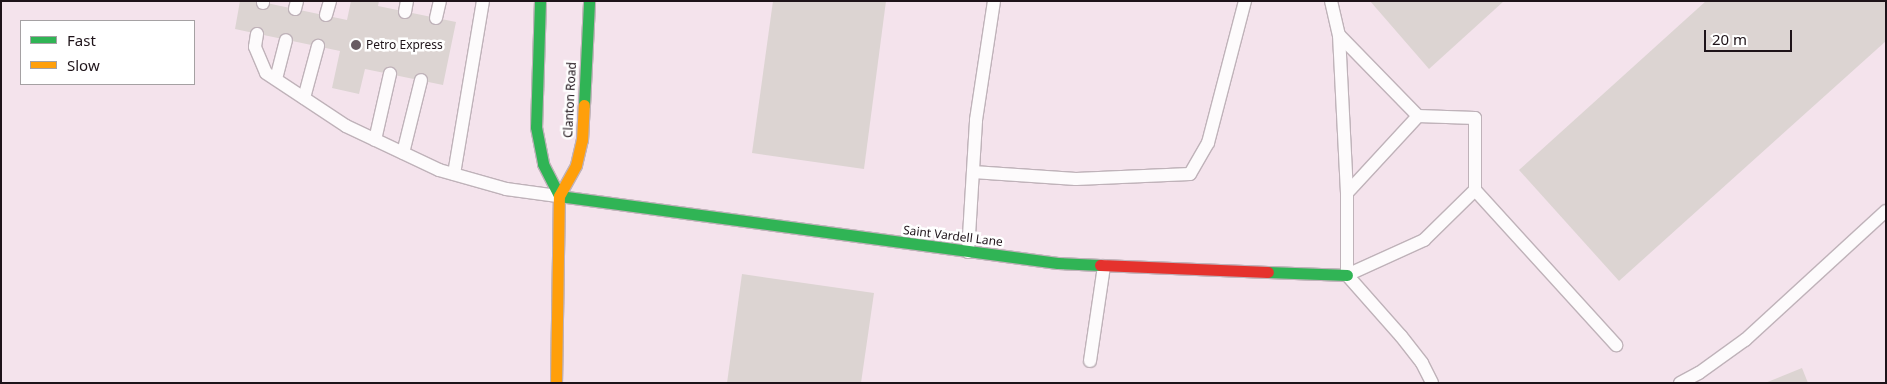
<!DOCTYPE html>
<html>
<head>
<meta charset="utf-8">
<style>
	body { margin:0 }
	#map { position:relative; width:1887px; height:384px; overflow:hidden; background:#f4e3ec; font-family:"Noto Sans",sans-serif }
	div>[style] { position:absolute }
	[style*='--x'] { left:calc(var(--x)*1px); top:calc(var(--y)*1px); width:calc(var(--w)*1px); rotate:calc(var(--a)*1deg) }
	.building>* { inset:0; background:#dcd4d2 }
	.roads { filter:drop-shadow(1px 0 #bfb2b9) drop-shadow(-1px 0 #bfb2b9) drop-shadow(0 1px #bfb2b9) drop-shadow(0 -1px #bfb2b9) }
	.lane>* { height:12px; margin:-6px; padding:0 6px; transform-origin:6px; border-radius:6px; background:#fdfbfc }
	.fast>* { height:11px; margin:-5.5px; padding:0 5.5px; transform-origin:5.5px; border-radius:5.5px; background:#30b455 }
	.slow>* { height:11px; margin:-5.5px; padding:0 5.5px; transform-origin:5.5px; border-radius:5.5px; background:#ff9f0a }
	.jam>* { height:11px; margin:-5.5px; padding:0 5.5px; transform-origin:5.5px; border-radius:5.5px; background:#e5322d }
	.dots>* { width:14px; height:14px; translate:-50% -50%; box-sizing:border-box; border:2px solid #fff; border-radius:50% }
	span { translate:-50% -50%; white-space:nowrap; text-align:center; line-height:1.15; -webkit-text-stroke:5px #fff; paint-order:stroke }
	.poi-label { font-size:12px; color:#1e1319 }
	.left { translate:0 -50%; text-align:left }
	.street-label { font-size:12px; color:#1e1319 }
	.frame { position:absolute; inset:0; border:2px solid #1e1319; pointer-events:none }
	.legend { position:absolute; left:20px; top:20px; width:175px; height:65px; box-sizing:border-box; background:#fff; border:1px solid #a5a1a3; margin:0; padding:6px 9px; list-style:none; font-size:15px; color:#1e1319 }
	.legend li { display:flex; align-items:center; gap:10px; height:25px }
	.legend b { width:25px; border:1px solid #a5a1a3 }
	.scale { position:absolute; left:1704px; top:30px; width:88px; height:22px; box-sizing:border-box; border:2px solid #1e1319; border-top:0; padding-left:6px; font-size:15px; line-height:18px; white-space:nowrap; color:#1e1319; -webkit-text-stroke:4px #fff; paint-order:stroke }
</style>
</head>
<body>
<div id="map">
	<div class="building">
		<i style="clip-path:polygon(240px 1px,257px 1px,347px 20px,351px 1px,379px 1px,378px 6px,456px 22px,443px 85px,365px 69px,359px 94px,332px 88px,340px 51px,235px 29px)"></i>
		<i style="clip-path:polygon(773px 1px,886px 1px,864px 169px,752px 153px)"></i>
		<i style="clip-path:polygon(1370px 1px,1504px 1px,1429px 69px)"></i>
		<i style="clip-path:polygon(1706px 1px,1886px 1px,1886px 41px,1619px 281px,1519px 170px)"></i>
		<i style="clip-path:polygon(742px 274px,874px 293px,861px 383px,727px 383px)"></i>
		<i style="clip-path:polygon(1802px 368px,1808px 383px,1765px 383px)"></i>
	</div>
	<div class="roads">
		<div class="lane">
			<i style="--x:1331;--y:1;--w:35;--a:77"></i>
			<i style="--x:1339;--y:35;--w:158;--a:87.1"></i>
			<i style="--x:1347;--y:193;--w:82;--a:90"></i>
			<i style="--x:1347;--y:275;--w:85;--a:-24.4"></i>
			<i style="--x:1424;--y:240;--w:71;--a:-44.4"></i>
			<i style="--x:1475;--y:190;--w:210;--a:47.7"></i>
			<i style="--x:263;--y:3;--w:2;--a:-90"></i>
			<i style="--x:295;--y:9;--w:8;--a:-76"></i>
			<i style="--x:405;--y:12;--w:11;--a:-80"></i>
			<i style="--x:326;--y:15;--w:15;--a:-74"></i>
			<i style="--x:436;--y:18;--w:17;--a:-77"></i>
			<i style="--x:257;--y:34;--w:13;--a:99"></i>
			<i style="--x:255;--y:47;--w:28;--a:67"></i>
			<i style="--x:266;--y:73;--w:96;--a:33.5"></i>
			<i style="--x:346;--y:126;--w:103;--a:25.3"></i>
			<i style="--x:439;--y:170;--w:70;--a:15.8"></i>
			<i style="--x:506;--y:189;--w:52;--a:7.7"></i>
			<i style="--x:1339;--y:35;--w:113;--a:45.7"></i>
			<i style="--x:276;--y:79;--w:40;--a:-75.6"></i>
			<i style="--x:304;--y:98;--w:54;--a:-74.9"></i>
			<i style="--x:375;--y:140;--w:68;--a:-77.2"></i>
			<i style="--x:403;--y:153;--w:75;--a:-76.1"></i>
			<i style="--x:973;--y:172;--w:103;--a:3.9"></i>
			<i style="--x:1076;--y:179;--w:114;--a:-2.5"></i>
			<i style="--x:1190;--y:174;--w:36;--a:-60"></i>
			<i style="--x:1208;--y:143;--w:147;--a:-75.4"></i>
			<i style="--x:454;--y:174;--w:175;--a:-80.5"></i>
			<i style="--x:1347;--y:193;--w:105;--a:-47.3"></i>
			<i style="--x:1418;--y:116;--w:57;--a:2"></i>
			<i style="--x:1475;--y:118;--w:72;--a:90"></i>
			<i style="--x:968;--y:252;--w:132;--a:-86.5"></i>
			<i style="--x:976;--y:120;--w:120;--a:-81.4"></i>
			<i style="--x:1347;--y:275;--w:81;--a:48.5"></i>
			<i style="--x:1401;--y:336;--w:34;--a:52"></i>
			<i style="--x:1422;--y:363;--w:22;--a:63"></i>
			<i style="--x:1090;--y:361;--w:96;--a:-81.6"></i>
			<i style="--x:1680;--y:383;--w:21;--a:-28"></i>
			<i style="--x:1699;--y:373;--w:57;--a:-35.7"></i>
			<i style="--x:1745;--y:340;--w:191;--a:-42.5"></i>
		</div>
		<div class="fast">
			<i style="--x:540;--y:1;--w:126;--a:91.8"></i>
			<i style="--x:536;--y:127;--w:38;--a:79"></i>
			<i style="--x:543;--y:164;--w:36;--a:63"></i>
			<i style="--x:584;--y:105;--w:104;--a:-87.2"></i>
			<i style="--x:559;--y:196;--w:503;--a:7.65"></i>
			<i style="--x:1058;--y:263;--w:42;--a:2.7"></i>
			<i style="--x:1268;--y:272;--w:79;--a:2.2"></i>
		</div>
		<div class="slow">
			<i style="--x:556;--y:383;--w:187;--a:-89.1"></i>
			<i style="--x:559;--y:196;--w:35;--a:-61"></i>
			<i style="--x:576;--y:165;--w:26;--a:-77"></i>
			<i style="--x:582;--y:140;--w:35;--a:-87"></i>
		</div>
		<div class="jam">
			<i style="--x:1100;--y:265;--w:168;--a:2.4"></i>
		</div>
	</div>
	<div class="dots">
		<i style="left:356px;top:45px;background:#695c63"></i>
	</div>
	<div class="poi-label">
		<span class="left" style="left:366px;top:45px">Petro Express</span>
	</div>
	<div class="street-label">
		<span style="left:570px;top:100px;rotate:-87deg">Clanton Road</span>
		<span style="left:953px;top:236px;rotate:7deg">Saint Vardell Lane</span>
	</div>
	<div class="frame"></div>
	<ul class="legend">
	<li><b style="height:6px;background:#30b455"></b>Fast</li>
	<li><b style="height:6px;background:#ff9f0a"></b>Slow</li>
	</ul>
	<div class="scale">20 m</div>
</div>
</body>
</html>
